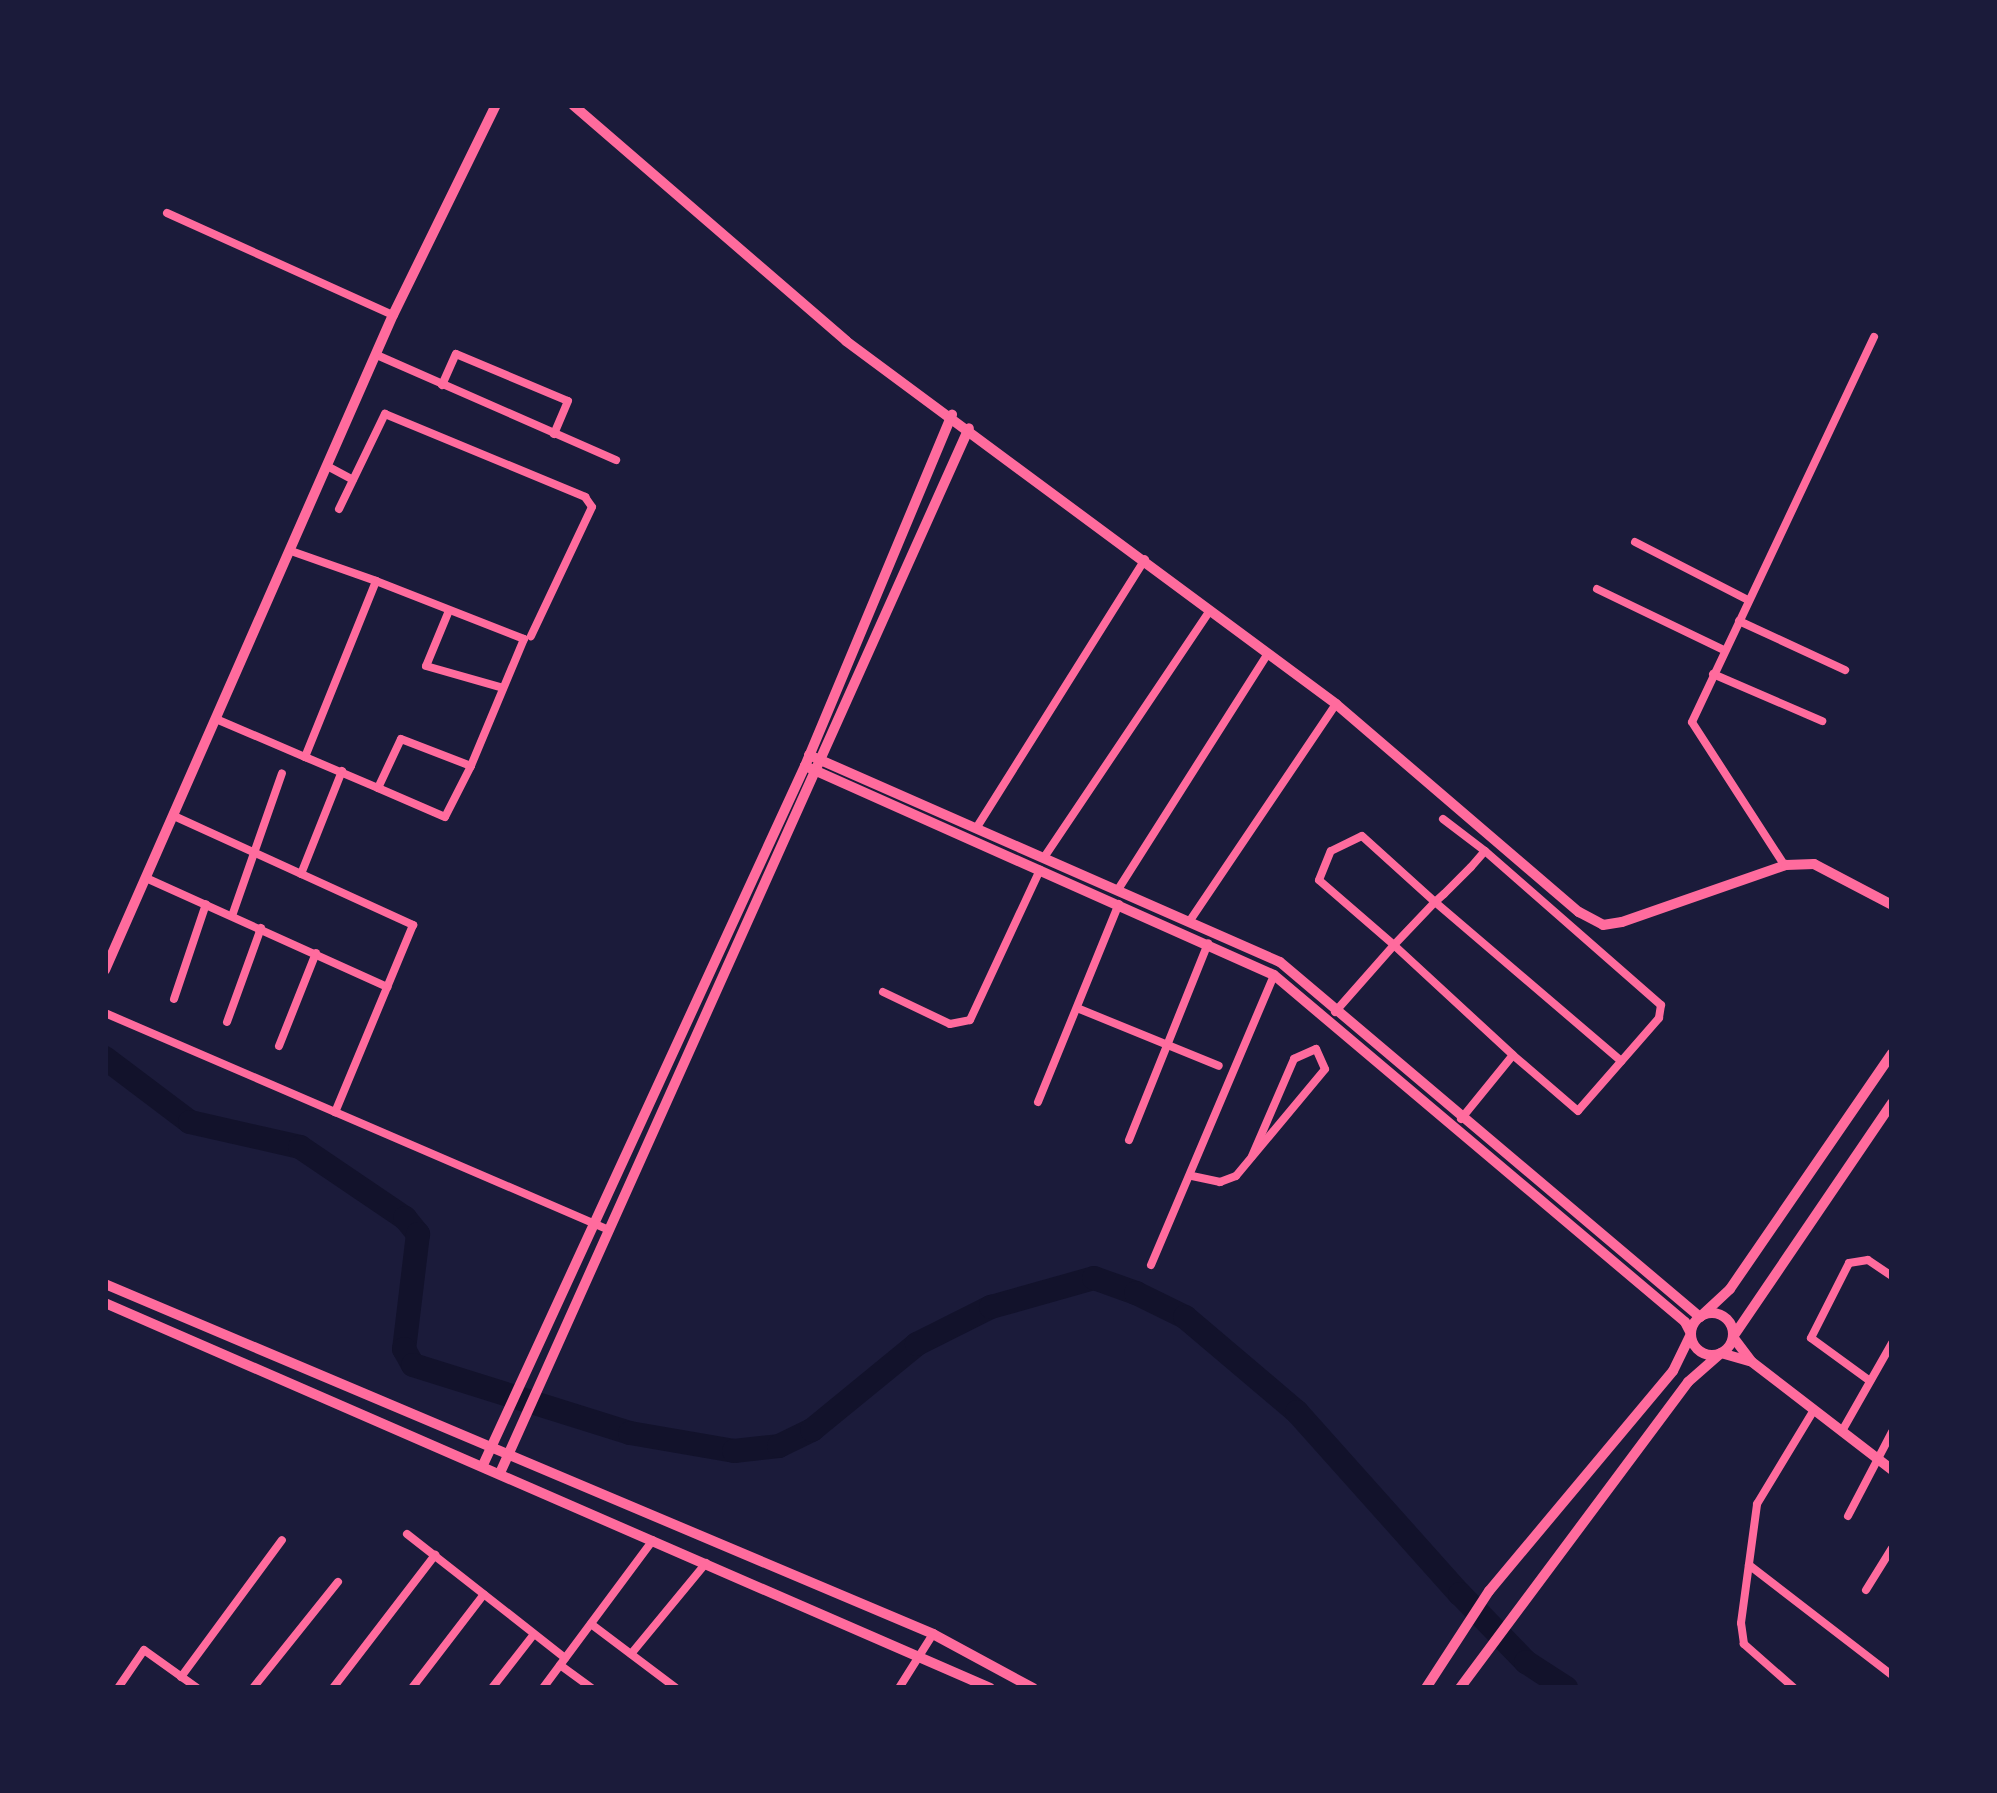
<!DOCTYPE html>
<html>
<head>
<meta charset="utf-8">
<style>
	body { margin:0 }
	#map { position:relative; width:1997px; height:1793px; overflow:hidden; background:#1b1b3a; font-family:"Exo 2",sans-serif }
	div>[style] { position:absolute }
	[style*='--x'] { left:calc(var(--x)*1px); top:calc(var(--y)*1px); width:calc(var(--w)*1px); rotate:calc(var(--a)*1deg) }
	.river>* { height:24px; margin:-12px; padding:0 12px; transform-origin:12px; border-radius:12px; background:#12122b }
	.minor>* { height:8px; margin:-4px; padding:0 4px; transform-origin:4px; border-radius:4px; background:#ff6b9d }
	.tertiary>* { height:10px; margin:-5px; padding:0 5px; transform-origin:5px; border-radius:5px; background:#ff6b9d }
	.tertiary>.ring { margin:-5px; padding:0; box-sizing:content-box; background:none; border:10px solid #ff6b9d; border-radius:50% }
	span { translate:-50% -50%; white-space:nowrap; text-align:center; line-height:1.15; -webkit-text-stroke:9px #1b1b3a; paint-order:stroke }
	.frame { position:absolute; inset:0; border:108px solid #1b1b3a; pointer-events:none }
</style>
</head>
<body>
<div id="map">
	<div class="river">
		<i style="--x:105;--y:1058;--w:106;--a:37"></i>
		<i style="--x:190;--y:1122;--w:113;--a:12.8"></i>
		<i style="--x:300;--y:1147;--w:127;--a:34.1"></i>
		<i style="--x:405;--y:1218;--w:21;--a:51"></i>
		<i style="--x:418;--y:1234;--w:116;--a:96.9"></i>
		<i style="--x:404;--y:1349;--w:18;--a:61"></i>
		<i style="--x:413;--y:1365;--w:227;--a:17.4"></i>
		<i style="--x:630;--y:1433;--w:106;--a:9.8"></i>
		<i style="--x:734;--y:1451;--w:45;--a:-6.3"></i>
		<i style="--x:779;--y:1446;--w:37;--a:-26"></i>
		<i style="--x:812;--y:1430;--w:136;--a:-39.3"></i>
		<i style="--x:917;--y:1344;--w:83;--a:-26.6"></i>
		<i style="--x:991;--y:1307;--w:107;--a:-15.7"></i>
		<i style="--x:1094;--y:1278;--w:45;--a:19.7"></i>
		<i style="--x:1136;--y:1293;--w:55;--a:26.1"></i>
		<i style="--x:1185;--y:1317;--w:147;--a:40.3"></i>
		<i style="--x:1297;--y:1412;--w:244;--a:48.2"></i>
		<i style="--x:1460;--y:1594;--w:95;--a:45.9"></i>
		<i style="--x:1526;--y:1662;--w:48;--a:33"></i>
	</div>
	<div class="minor">
		<i style="--x:167;--y:213;--w:248;--a:24.3"></i>
		<i style="--x:379;--y:356;--w:259;--a:23.7"></i>
		<i style="--x:442;--y:385;--w:34;--a:-66"></i>
		<i style="--x:456;--y:354;--w:121;--a:22.8"></i>
		<i style="--x:568;--y:401;--w:36;--a:113"></i>
		<i style="--x:329;--y:467;--w:27;--a:28"></i>
		<i style="--x:339;--y:509;--w:106;--a:-64.2"></i>
		<i style="--x:385;--y:414;--w:217;--a:22.5"></i>
		<i style="--x:585;--y:497;--w:12;--a:55"></i>
		<i style="--x:592;--y:507;--w:143;--a:115.3"></i>
		<i style="--x:1635;--y:542;--w:127;--a:27.2"></i>
		<i style="--x:291;--y:551;--w:90;--a:19.4"></i>
		<i style="--x:1597;--y:589;--w:141;--a:25.7"></i>
		<i style="--x:448;--y:613;--w:57;--a:112.5"></i>
		<i style="--x:426;--y:666;--w:80;--a:15.9"></i>
		<i style="--x:1739;--y:621;--w:117;--a:24.8"></i>
		<i style="--x:1713;--y:674;--w:119;--a:23.3"></i>
		<i style="--x:216;--y:719;--w:97;--a:23.1"></i>
		<i style="--x:305;--y:757;--w:190;--a:-68"></i>
		<i style="--x:376;--y:581;--w:159;--a:21.4"></i>
		<i style="--x:524;--y:639;--w:138;--a:112.7"></i>
		<i style="--x:471;--y:766;--w:57;--a:117"></i>
		<i style="--x:445;--y:817;--w:73;--a:-156.6"></i>
		<i style="--x:378;--y:788;--w:54;--a:-64.9"></i>
		<i style="--x:401;--y:739;--w:75;--a:21.1"></i>
		<i style="--x:305;--y:757;--w:79;--a:23"></i>
		<i style="--x:174;--y:816;--w:263;--a:24.5"></i>
		<i style="--x:413;--y:925;--w:203;--a:112.6"></i>
		<i style="--x:1443;--y:819;--w:53;--a:37.3"></i>
		<i style="--x:977;--y:827;--w:316;--a:-57.9"></i>
		<i style="--x:1045;--y:856;--w:296;--a:-56.1"></i>
		<i style="--x:1785;--y:866;--w:171;--a:-122.9"></i>
		<i style="--x:1692;--y:722;--w:426;--a:-64.7"></i>
		<i style="--x:301;--y:874;--w:111;--a:-68.3"></i>
		<i style="--x:146;--y:878;--w:265;--a:24.3"></i>
		<i style="--x:1119;--y:888;--w:278;--a:-57.6"></i>
		<i style="--x:232;--y:916;--w:151;--a:-70.7"></i>
		<i style="--x:1191;--y:919;--w:259;--a:-56"></i>
		<i style="--x:883;--y:992;--w:74;--a:25.5"></i>
		<i style="--x:950;--y:1024;--w:20;--a:-11"></i>
		<i style="--x:970;--y:1020;--w:166;--a:-65"></i>
		<i style="--x:174;--y:999;--w:100;--a:-71.4"></i>
		<i style="--x:1077;--y:1008;--w:153;--a:22.2"></i>
		<i style="--x:1335;--y:1012;--w:89;--a:-48.6"></i>
		<i style="--x:1394;--y:945;--w:59;--a:-46.4"></i>
		<i style="--x:1435;--y:902;--w:12;--a:-42"></i>
		<i style="--x:1444;--y:894;--w:38;--a:-45"></i>
		<i style="--x:1471;--y:867;--w:21;--a:-49"></i>
		<i style="--x:1485;--y:851;--w:234;--a:41.2"></i>
		<i style="--x:1661;--y:1005;--w:13;--a:99"></i>
		<i style="--x:1659;--y:1018;--w:123;--a:131.1"></i>
		<i style="--x:1578;--y:1111;--w:86;--a:-139.3"></i>
		<i style="--x:1513;--y:1055;--w:162;--a:-137.3"></i>
		<i style="--x:1394;--y:945;--w:99;--a:-139.1"></i>
		<i style="--x:1319;--y:880;--w:31;--a:-68"></i>
		<i style="--x:1331;--y:851;--w:34;--a:-26"></i>
		<i style="--x:1362;--y:836;--w:98;--a:42.1"></i>
		<i style="--x:1435;--y:902;--w:245;--a:40.5"></i>
		<i style="--x:105;--y:1013;--w:549;--a:23.29"></i>
		<i style="--x:227;--y:1022;--w:100;--a:-70.1"></i>
		<i style="--x:279;--y:1046;--w:100;--a:-68.3"></i>
		<i style="--x:1038;--y:1102;--w:214;--a:-67.8"></i>
		<i style="--x:1461;--y:1119;--w:82;--a:-50.9"></i>
		<i style="--x:1129;--y:1140;--w:212;--a:-68.1"></i>
		<i style="--x:1192;--y:1176;--w:29;--a:12"></i>
		<i style="--x:1220;--y:1182;--w:17;--a:-21"></i>
		<i style="--x:1236;--y:1176;--w:139;--a:-50.2"></i>
		<i style="--x:1325;--y:1069;--w:22;--a:-114"></i>
		<i style="--x:1316;--y:1049;--w:24;--a:156"></i>
		<i style="--x:1294;--y:1059;--w:106;--a:113.4"></i>
		<i style="--x:1151;--y:1265;--w:315;--a:-67"></i>
		<i style="--x:1870;--y:1381;--w:73;--a:-143.9"></i>
		<i style="--x:1811;--y:1338;--w:84;--a:-63.1"></i>
		<i style="--x:1849;--y:1263;--w:19;--a:-9"></i>
		<i style="--x:1868;--y:1260;--w:29;--a:34"></i>
		<i style="--x:1842;--y:1431;--w:101;--a:-60.4"></i>
		<i style="--x:1848;--y:1516;--w:95;--a:-62.4"></i>
		<i style="--x:407;--y:1534;--w:201;--a:38.1"></i>
		<i style="--x:1749;--y:1565;--w:180;--a:37.6"></i>
		<i style="--x:1866;--y:1590;--w:49;--a:-58.2"></i>
		<i style="--x:591;--y:1624;--w:106;--a:37"></i>
		<i style="--x:631;--y:1654;--w:118;--a:-50.5"></i>
		<i style="--x:560;--y:1665;--w:39;--a:36"></i>
		<i style="--x:181;--y:1677;--w:170;--a:-53.6"></i>
		<i style="--x:118;--y:1688;--w:46;--a:-55.6"></i>
		<i style="--x:144;--y:1650;--w:65;--a:35.6"></i>
		<i style="--x:253;--y:1688;--w:136;--a:-51.3"></i>
		<i style="--x:333;--y:1688;--w:168;--a:-52.5"></i>
		<i style="--x:412;--y:1688;--w:118;--a:-52.5"></i>
		<i style="--x:492;--y:1688;--w:68;--a:-52.1"></i>
		<i style="--x:543;--y:1688;--w:184;--a:-53.4"></i>
		<i style="--x:899;--y:1688;--w:64;--a:-57.8"></i>
		<i style="--x:1794;--y:1688;--w:67;--a:-138.7"></i>
		<i style="--x:1744;--y:1644;--w:21;--a:-98"></i>
		<i style="--x:1741;--y:1623;--w:120;--a:-82.3"></i>
		<i style="--x:1757;--y:1504;--w:110;--a:-58.8"></i>
	</div>
	<div class="tertiary">
		<i style="--x:573;--y:105;--w:361;--a:40.8"></i>
		<i style="--x:846;--y:341;--w:610;--a:36.53"></i>
		<i style="--x:1336;--y:704;--w:320;--a:40.6"></i>
		<i style="--x:1579;--y:912;--w:27;--a:28"></i>
		<i style="--x:1603;--y:925;--w:19;--a:-9"></i>
		<i style="--x:1622;--y:922;--w:174;--a:-19.2"></i>
		<i style="--x:1786;--y:865;--w:28;--a:-2"></i>
		<i style="--x:1814;--y:864;--w:88;--a:27.7"></i>
		<i style="--x:809;--y:755;--w:514;--a:23.73"></i>
		<i style="--x:1280;--y:962;--w:550;--a:40.21"></i>
		<i style="--x:1700;--y:1317;--w:41;--a:-43"></i>
		<i style="--x:1730;--y:1289;--w:286;--a:-55.5"></i>
		<i style="--x:805;--y:766;--w:513;--a:24.02"></i>
		<i style="--x:1274;--y:975;--w:538;--a:40.17"></i>
		<i style="--x:1685;--y:1322;--w:13;--a:63"></i>
		<i style="--x:1691;--y:1334;--w:41;--a:115.9"></i>
		<i style="--x:1673;--y:1371;--w:287;--a:129.9"></i>
		<i style="--x:1489;--y:1591;--w:116;--a:123"></i>
		<i style="--x:105;--y:970;--w:716;--a:-66.27"></i>
		<i style="--x:393;--y:315;--w:234;--a:-63.9"></i>
		<i style="--x:1892;--y:1103;--w:283;--a:124.2"></i>
		<i style="--x:1733;--y:1337;--w:31;--a:53"></i>
		<i style="--x:1752;--y:1362;--w:177;--a:37.6"></i>
		<i style="--x:105;--y:1284;--w:899;--a:22.91"></i>
		<i style="--x:933;--y:1634;--w:114;--a:28.4"></i>
		<i style="--x:105;--y:1303;--w:965;--a:23.51"></i>
		<i class="ring" style="left:1691px;top:1313px;width:32px;height:32px"></i>
		<i style="--x:483;--y:1465;--w:770;--a:-65.27"></i>
		<i style="--x:805;--y:766;--w:381;--a:-67.3"></i>
		<i style="--x:500;--y:1473;--w:1145;--a:-65.83"></i>
		<i style="--x:1460;--y:1688;--w:382;--a:-53.3"></i>
		<i style="--x:1688;--y:1382;--w:44;--a:-41.3"></i>
		<i style="--x:1721;--y:1353;--w:29;--a:16"></i>
	</div>
	<div class="frame"></div>
</div>
</body>
</html>
